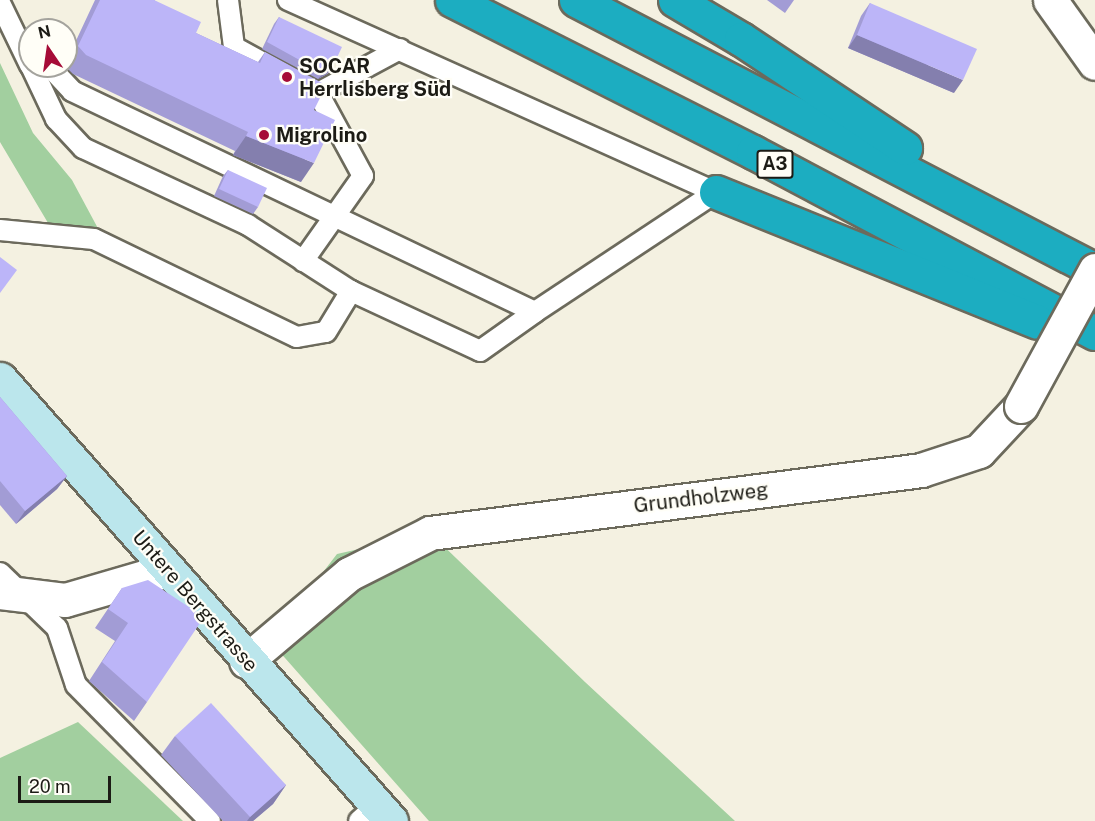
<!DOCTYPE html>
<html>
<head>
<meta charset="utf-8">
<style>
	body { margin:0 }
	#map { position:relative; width:1095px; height:821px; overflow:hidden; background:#f4f1e1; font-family:"Public Sans",sans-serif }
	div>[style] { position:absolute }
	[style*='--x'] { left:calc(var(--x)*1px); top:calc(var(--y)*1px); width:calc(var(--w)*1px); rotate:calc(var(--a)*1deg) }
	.green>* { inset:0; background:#a2cf9f }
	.roads { filter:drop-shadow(2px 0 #6c6a5c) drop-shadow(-2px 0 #6c6a5c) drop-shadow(0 2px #6c6a5c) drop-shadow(0 -2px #6c6a5c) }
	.lane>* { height:20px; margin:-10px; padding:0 10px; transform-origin:10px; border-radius:10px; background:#fff }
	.street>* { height:33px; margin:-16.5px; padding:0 16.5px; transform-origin:16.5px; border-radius:16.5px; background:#fff }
	.secondary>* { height:33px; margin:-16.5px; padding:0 16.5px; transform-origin:16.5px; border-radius:16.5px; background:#bbe6ec }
	.highway>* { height:33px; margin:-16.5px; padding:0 16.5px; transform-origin:16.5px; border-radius:16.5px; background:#1cadc1 }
	.bridges { filter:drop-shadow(2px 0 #6c6a5c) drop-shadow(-2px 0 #6c6a5c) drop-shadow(0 2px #6c6a5c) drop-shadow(0 -2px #6c6a5c) }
	.street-bridge>* { height:33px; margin:-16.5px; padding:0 16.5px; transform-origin:16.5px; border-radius:16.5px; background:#fff }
	.wall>* { inset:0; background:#a29cd5 }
	.shaded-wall>* { inset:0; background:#847fae }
	.building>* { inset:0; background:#bcb5f8 }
	.dots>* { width:16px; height:16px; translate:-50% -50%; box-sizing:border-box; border:3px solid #fffef7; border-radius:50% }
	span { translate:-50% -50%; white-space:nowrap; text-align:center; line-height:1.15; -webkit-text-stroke:4.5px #fffef7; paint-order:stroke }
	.shield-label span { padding:2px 4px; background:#fffef7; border:2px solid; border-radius:4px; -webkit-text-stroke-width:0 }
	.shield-label { font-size:18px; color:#1c1b15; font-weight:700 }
	.poi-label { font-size:20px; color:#1c1b15; font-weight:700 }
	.left { translate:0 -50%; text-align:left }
	.street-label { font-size:20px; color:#1c1b15 }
	.north { position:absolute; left:18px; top:18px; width:60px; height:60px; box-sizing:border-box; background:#fffef7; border:2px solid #a4a39d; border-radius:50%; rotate:347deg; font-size:16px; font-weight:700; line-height:24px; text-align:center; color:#1c1b15 }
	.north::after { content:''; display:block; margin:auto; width:21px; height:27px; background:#a60b37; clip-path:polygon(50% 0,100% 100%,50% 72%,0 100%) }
	.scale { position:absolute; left:18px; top:776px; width:93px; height:27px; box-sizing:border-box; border:3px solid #1c1b15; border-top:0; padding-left:8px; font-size:18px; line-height:21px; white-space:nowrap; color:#1c1b15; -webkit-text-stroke:4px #fffef7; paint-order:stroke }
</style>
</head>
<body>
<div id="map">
	<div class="green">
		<i style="clip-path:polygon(0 63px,33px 133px,72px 180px,101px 234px,51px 228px,0 142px)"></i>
		<i style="clip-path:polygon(430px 533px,585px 682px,735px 821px,429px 821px,270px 641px,337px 554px)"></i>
		<i style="clip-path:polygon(78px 722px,183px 821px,0 821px,0 758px)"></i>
	</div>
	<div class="roads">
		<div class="lane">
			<i style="--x:228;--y:0;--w:47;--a:82.7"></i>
			<i style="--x:234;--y:47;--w:96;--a:28.7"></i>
			<i style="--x:318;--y:93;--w:93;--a:-28.2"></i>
			<i style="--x:288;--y:0;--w:469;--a:24.2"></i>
			<i style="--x:0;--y:3;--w:69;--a:64.2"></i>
			<i style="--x:31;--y:66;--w:59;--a:64.7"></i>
			<i style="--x:56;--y:119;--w:40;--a:47"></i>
			<i style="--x:83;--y:148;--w:182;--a:25"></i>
			<i style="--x:248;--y:225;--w:122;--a:32.7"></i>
			<i style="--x:351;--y:291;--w:142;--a:24.9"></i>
			<i style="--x:480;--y:351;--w:67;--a:-35.3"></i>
			<i style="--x:49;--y:66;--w:34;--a:47"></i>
			<i style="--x:72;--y:91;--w:513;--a:25.52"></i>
			<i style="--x:535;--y:312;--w:217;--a:-33.5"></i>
			<i style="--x:0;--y:230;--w:94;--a:5.5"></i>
			<i style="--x:94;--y:239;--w:225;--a:25.8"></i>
			<i style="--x:297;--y:337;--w:29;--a:-10"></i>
			<i style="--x:326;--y:332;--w:48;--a:-58.6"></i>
			<i style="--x:303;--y:261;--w:104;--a:-54.8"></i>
			<i style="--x:363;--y:176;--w:94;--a:-118.5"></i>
			<i style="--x:0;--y:573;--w:79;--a:44"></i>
			<i style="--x:57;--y:628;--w:60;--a:71.6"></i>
			<i style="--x:76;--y:685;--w:191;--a:45.4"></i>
			<i style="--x:359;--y:821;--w:24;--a:-42"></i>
		</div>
		<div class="street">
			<i style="--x:1050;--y:0;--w:77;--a:54.5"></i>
			<i style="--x:0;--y:592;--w:65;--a:7"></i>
			<i style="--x:65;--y:600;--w:107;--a:-16.2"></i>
			<i style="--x:246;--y:661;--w:135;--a:-40.2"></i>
			<i style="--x:349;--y:574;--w:91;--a:-26.8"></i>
			<i style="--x:430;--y:533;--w:495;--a:-7.3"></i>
			<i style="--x:921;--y:470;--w:61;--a:-18.1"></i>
			<i style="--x:979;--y:451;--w:62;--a:-47"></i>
		</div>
		<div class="secondary">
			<i style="--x:0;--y:379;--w:590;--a:48.5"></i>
		</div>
		<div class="highway">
			<i style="--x:452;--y:0;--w:337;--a:26.8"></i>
			<i style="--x:753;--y:152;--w:387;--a:27.9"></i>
			<i style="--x:576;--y:0;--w:585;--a:27.48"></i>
			<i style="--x:675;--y:0;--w:77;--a:30.6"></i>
			<i style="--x:741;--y:39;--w:197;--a:33.6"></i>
			<i style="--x:716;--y:192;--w:346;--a:22"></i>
		</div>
	</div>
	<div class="bridges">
		<div class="street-bridge">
			<i style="--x:1021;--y:406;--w:155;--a:-61.4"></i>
		</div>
	</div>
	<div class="wall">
		<i style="clip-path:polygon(95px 0,154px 0,196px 33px,258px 62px,265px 52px,314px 110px,301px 182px,233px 155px,235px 151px,73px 74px,65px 66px,66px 62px)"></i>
		<i style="clip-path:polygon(767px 0,794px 0,785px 13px)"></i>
		<i style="clip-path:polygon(870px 3px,954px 93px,848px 48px,861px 16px)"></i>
		<i style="clip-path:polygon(279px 17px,332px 68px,327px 74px,318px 79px,262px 49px,274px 24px)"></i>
		<i style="clip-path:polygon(228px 170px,258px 207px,253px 214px,214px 196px,223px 176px)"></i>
		<i style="clip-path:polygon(0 397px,67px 476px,57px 489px,16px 524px,0 505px)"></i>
		<i style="clip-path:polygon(122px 588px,147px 702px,134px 721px,89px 681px,115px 641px,95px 628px)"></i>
		<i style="clip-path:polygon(175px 736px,286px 785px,273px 804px,253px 821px,223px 821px,161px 755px)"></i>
	</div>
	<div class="shaded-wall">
		<i style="clip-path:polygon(857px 35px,963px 80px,954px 93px,848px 48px)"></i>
		<i style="clip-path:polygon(332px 68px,327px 74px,318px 79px,323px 73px)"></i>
		<i style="clip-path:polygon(246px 136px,314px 163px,301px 182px,233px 155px)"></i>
		<i style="clip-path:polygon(67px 476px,57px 489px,16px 524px,25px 511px)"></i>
		<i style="clip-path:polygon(286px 785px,273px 804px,253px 821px,247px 821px,250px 817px)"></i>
	</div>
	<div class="building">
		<i style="clip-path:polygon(100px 0,154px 0,201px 22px,196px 33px,260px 63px,265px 52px,322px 83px,325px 88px,314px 110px,335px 120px,314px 163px,246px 136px,248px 132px,86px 55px,78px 46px)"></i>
		<i style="clip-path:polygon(870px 3px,977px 49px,963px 80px,857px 35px)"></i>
		<i style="clip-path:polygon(279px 17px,342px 47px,332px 68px,323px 73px,267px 42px)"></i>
		<i style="clip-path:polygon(228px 170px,267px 188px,258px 207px,219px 189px)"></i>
		<i style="clip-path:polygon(0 257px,17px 270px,0 293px)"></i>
		<i style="clip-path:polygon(0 397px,67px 476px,25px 511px,0 481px)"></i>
		<i style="clip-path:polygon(148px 580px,204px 617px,147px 702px,102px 662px,128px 623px,108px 609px,122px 588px)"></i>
		<i style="clip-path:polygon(211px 703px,286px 785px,250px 817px,175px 736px)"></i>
	</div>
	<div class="dots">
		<i style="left:287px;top:77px;background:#a60b37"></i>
		<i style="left:264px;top:135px;background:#a60b37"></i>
	</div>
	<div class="shield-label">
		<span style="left:775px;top:164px">A3</span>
	</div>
	<div class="poi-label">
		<span class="left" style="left:299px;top:78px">SOCAR<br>Herrlisberg Süd</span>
		<span class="left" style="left:276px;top:135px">Migrolino</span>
	</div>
	<div class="street-label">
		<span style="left:701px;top:498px;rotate:-7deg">Grundholzweg</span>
		<span style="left:195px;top:601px;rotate:49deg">Untere Bergstrasse</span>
	</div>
	<div class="north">N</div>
	<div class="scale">20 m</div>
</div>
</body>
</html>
